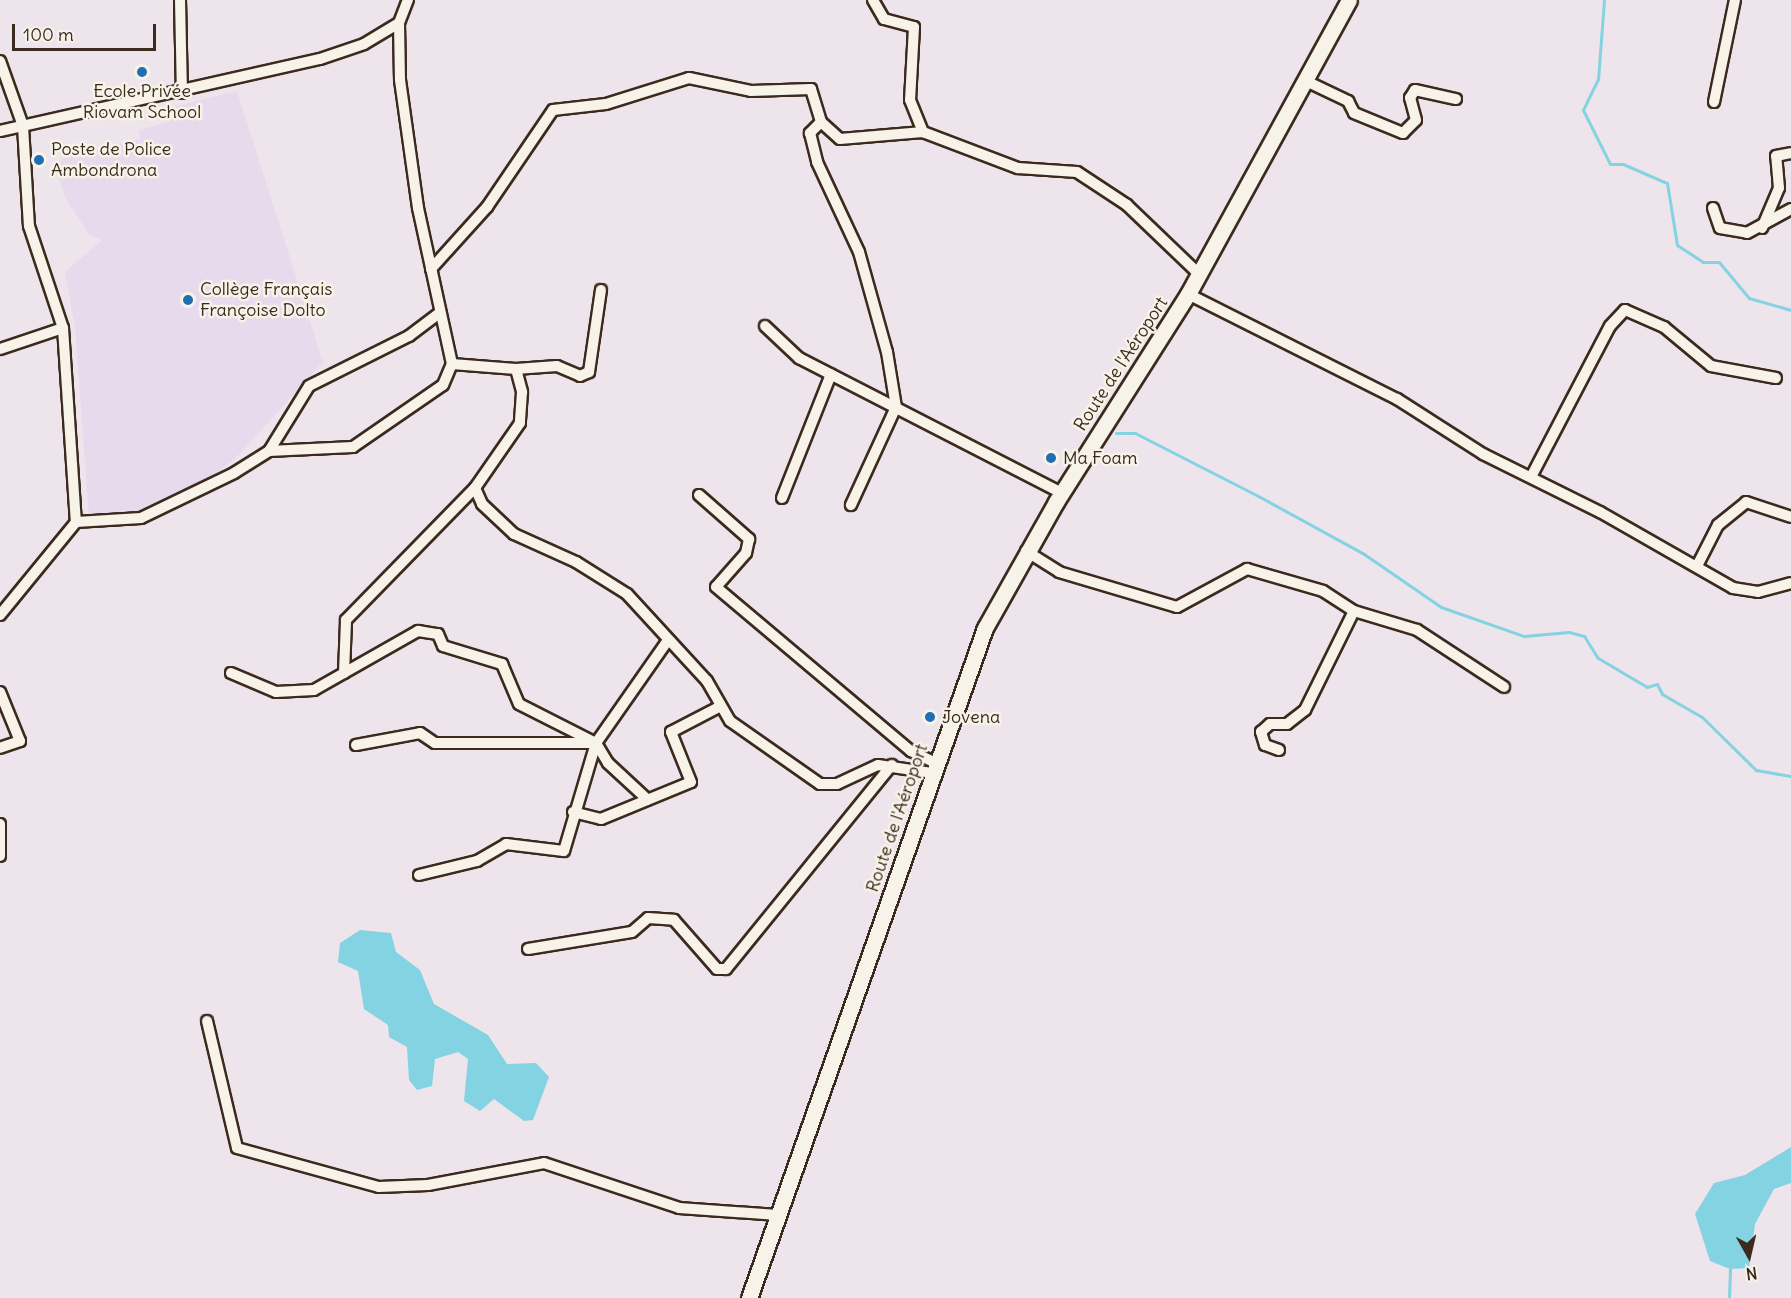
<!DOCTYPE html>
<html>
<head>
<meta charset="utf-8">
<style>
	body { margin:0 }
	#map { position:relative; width:1791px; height:1298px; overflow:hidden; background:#eee4eb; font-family:Delius,sans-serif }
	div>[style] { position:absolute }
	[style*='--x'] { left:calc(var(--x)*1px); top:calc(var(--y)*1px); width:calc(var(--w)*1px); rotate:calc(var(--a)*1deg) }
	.built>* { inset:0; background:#e8daed }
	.water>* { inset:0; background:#84d3e2 }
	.stream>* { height:3px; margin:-1.5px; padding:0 1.5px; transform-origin:1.5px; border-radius:1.5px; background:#84d3e2 }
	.roads { filter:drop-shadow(2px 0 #3b2a1e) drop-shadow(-2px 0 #3b2a1e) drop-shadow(0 2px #3b2a1e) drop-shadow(0 -2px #3b2a1e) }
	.street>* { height:10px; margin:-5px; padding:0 5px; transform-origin:5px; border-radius:5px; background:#f7f3e8 }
	.secondary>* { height:15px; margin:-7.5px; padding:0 7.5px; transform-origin:7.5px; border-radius:7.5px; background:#f7f3e8 }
	.dots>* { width:16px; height:16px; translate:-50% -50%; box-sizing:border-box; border:3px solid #f7f3e8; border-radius:50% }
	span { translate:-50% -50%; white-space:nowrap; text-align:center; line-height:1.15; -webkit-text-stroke:5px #f7f3e8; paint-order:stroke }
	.poi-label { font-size:18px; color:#3b2a1e }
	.left { translate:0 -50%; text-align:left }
	.street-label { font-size:18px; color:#3b2a1e }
	.north { position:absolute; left:1719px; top:1226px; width:60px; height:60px; -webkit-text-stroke:4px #f7f3e8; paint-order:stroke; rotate:172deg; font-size:16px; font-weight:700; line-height:24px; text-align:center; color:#3b2a1e }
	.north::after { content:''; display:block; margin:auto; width:21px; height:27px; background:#3b2a1e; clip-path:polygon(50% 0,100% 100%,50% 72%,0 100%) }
	.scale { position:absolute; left:12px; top:24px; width:144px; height:27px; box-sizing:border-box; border:3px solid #3b2a1e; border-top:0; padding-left:8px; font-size:18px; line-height:21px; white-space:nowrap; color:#3b2a1e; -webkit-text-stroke:4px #f7f3e8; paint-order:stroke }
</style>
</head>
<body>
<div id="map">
	<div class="built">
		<i style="clip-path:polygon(237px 91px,323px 362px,236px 458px,167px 509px,89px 517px,75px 327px,65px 272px,102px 240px,89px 234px,66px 199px,55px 166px,65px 157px,140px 139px,139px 130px,171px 121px,168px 108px)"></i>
	</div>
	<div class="water">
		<i style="clip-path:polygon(360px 930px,391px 933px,396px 952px,420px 970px,434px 1004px,488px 1035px,507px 1064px,536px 1063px,549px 1077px,533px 1120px,524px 1121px,494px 1099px,480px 1111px,464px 1101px,468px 1059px,458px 1052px,435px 1059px,432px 1086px,417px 1090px,409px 1080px,407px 1047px,389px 1037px,388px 1025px,364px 1009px,358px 971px,338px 962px,340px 943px)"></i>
		<i style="clip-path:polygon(1791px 1147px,1791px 1183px,1774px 1189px,1755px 1224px,1749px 1268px,1730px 1269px,1710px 1261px,1695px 1214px,1714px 1183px,1745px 1175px)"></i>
	</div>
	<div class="stream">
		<i style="--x:1604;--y:0;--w:79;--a:94.3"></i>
		<i style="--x:1598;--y:79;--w:34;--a:116"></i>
		<i style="--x:1583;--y:110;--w:60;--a:63.4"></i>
		<i style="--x:1610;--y:164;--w:13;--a:0"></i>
		<i style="--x:1623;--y:164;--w:48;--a:23.4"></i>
		<i style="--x:1667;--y:183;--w:63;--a:80.8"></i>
		<i style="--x:1677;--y:245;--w:31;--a:33"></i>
		<i style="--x:1703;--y:262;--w:16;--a:0"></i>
		<i style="--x:1719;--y:262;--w:47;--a:50.2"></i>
		<i style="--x:1749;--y:298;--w:44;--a:15.9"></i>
		<i style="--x:1116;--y:433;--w:19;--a:0"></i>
		<i style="--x:1135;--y:433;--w:140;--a:27.1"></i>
		<i style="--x:1260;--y:497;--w:119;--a:28.7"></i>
		<i style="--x:1364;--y:554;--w:93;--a:34.5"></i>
		<i style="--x:1441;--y:607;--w:88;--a:19.3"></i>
		<i style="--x:1524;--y:636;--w:45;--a:-5.1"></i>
		<i style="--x:1569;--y:632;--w:16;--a:15"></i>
		<i style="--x:1584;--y:636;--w:26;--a:58"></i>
		<i style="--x:1598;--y:658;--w:57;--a:30.6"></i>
		<i style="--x:1647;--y:687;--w:10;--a:-17"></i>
		<i style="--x:1657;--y:684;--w:11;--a:63"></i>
		<i style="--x:1662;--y:694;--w:46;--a:29.9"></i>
		<i style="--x:1702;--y:717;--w:76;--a:44.5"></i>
		<i style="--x:1756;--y:770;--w:36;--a:10"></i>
		<i style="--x:1729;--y:1298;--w:29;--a:-88"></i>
	</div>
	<div class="roads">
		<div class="street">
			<i style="--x:180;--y:0;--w:93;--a:88.8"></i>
			<i style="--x:873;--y:0;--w:22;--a:60"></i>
			<i style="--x:884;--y:19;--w:31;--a:15"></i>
			<i style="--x:914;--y:27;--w:73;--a:93.1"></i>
			<i style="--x:910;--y:100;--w:35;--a:68"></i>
			<i style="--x:399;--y:23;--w:57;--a:89"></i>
			<i style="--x:400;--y:80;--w:129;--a:82"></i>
			<i style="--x:418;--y:208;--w:160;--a:77.7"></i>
			<i style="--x:452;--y:364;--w:64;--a:4.5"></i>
			<i style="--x:516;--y:369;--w:24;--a:75"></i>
			<i style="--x:522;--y:392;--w:31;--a:94"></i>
			<i style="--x:520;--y:423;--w:79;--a:124.7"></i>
			<i style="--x:475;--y:488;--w:17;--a:66"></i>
			<i style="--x:482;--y:504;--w:44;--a:43.2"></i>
			<i style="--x:514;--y:534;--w:68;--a:24.3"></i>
			<i style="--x:576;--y:562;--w:60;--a:32.1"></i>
			<i style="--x:627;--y:594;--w:118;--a:47.4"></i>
			<i style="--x:707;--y:681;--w:46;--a:60.1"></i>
			<i style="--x:730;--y:721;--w:110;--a:35"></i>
			<i style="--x:820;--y:784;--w:17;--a:0"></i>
			<i style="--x:837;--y:784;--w:45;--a:-24.9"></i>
			<i style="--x:878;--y:765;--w:56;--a:8.3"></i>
			<i style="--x:0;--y:61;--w:69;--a:70.5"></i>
			<i style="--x:23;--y:126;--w:100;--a:86.6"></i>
			<i style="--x:29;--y:226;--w:108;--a:71.6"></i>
			<i style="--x:63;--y:328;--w:194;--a:86.2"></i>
			<i style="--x:1306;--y:81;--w:47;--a:25.5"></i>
			<i style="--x:1348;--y:101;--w:13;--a:63"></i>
			<i style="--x:1354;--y:113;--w:53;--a:22.2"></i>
			<i style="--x:1403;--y:133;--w:18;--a:-45"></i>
			<i style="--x:1416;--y:120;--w:23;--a:-105"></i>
			<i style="--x:1410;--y:98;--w:9;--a:-58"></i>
			<i style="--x:1415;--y:90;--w:42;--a:12.4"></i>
			<i style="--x:1714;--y:102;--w:104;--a:-78.4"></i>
			<i style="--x:821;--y:122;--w:16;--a:135"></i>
			<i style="--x:810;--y:133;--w:30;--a:76"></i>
			<i style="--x:817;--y:162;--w:99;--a:65"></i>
			<i style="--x:859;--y:252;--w:104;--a:74.4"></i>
			<i style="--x:887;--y:352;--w:56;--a:80.7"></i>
			<i style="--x:896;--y:407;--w:108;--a:114.7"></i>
			<i style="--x:0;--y:131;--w:328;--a:-12.7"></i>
			<i style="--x:320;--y:59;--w:46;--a:-18.8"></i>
			<i style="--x:364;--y:44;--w:41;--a:-31"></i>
			<i style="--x:399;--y:23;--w:25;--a:-69"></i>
			<i style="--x:1713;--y:208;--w:21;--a:71"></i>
			<i style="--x:1720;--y:228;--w:27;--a:10"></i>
			<i style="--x:1747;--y:233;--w:50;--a:-28.6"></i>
			<i style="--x:1762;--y:228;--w:43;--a:-67"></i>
			<i style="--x:1779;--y:188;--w:32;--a:-95"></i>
			<i style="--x:1776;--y:156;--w:15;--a:-11"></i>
			<i style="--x:431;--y:269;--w:84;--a:-47.9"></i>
			<i style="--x:487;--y:207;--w:117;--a:-55.8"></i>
			<i style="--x:553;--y:110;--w:53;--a:-6.5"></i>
			<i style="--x:606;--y:104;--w:87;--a:-17.4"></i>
			<i style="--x:689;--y:78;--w:63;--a:11.8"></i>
			<i style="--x:751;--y:91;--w:60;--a:-1.9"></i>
			<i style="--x:811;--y:89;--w:34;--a:73"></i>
			<i style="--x:821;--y:122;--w:25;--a:42"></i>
			<i style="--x:840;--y:139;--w:83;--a:-4.8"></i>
			<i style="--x:923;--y:132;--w:102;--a:20.8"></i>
			<i style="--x:1018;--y:168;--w:59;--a:3.9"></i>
			<i style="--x:1077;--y:172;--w:60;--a:33.4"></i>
			<i style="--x:1127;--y:205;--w:101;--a:43.8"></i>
			<i style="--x:1188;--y:294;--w:234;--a:26.7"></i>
			<i style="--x:1397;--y:399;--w:102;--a:32.6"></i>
			<i style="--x:1483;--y:454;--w:131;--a:26.4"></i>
			<i style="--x:1600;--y:512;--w:153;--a:29.7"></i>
			<i style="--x:1733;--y:588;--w:25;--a:9"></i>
			<i style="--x:1758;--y:592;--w:34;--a:-15"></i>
			<i style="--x:765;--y:326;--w:47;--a:43.3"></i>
			<i style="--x:799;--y:358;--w:296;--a:27.2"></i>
			<i style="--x:0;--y:349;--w:66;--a:-18.4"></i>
			<i style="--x:516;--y:369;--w:41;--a:-4.2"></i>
			<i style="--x:557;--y:366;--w:25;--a:23"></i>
			<i style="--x:580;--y:376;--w:10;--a:-24"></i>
			<i style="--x:589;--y:372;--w:83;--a:-81.7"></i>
			<i style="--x:269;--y:451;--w:84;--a:-2.7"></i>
			<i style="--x:353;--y:447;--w:109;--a:-34.6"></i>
			<i style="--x:443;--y:385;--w:23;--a:-67"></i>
			<i style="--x:1531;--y:477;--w:170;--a:-62.4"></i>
			<i style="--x:1610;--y:326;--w:22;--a:-47"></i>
			<i style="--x:1625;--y:310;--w:43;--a:23.6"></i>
			<i style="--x:1664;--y:327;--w:61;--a:39.7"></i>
			<i style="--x:1711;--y:366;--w:66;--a:10.5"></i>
			<i style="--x:699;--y:495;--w:67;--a:41.3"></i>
			<i style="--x:749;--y:539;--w:14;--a:102"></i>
			<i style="--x:746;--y:553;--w:45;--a:131.4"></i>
			<i style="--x:716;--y:587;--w:255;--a:40.1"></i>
			<i style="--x:911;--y:751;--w:28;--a:26"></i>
			<i style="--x:782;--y:498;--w:133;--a:-68.4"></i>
			<i style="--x:1026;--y:551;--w:39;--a:32"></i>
			<i style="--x:1059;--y:572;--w:123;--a:16.5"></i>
			<i style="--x:1177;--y:607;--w:80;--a:-28.5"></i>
			<i style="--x:1247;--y:569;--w:79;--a:16.1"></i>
			<i style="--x:1323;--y:591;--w:37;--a:33"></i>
			<i style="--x:1354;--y:611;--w:66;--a:16.8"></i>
			<i style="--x:1417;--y:630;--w:104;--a:33.2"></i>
			<i style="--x:1697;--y:566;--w:46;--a:-62.9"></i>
			<i style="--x:1718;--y:525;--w:36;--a:-39"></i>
			<i style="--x:1746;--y:502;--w:47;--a:18.4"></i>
			<i style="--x:0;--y:615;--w:120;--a:-50.7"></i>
			<i style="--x:76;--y:522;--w:65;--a:-3.5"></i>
			<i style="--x:141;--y:518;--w:103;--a:-25.8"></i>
			<i style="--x:234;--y:473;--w:41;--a:-32.2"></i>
			<i style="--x:269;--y:451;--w:76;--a:-58.4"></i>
			<i style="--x:309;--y:386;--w:112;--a:-26.6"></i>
			<i style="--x:409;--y:336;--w:36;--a:-37"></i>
			<i style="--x:231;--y:673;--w:49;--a:22.9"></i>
			<i style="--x:276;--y:692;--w:38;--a:-3"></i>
			<i style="--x:314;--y:690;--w:120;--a:-29.6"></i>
			<i style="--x:418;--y:631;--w:20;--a:9"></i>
			<i style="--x:438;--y:634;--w:13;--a:67"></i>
			<i style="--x:443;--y:646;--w:62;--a:17"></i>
			<i style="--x:502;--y:664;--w:43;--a:67"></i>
			<i style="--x:519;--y:704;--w:86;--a:26.9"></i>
			<i style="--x:596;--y:743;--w:23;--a:59"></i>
			<i style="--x:608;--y:763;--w:54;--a:42.8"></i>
			<i style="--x:344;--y:673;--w:53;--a:-87.8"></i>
			<i style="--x:346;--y:620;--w:185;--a:-45.7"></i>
			<i style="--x:0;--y:692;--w:53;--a:67.8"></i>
			<i style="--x:20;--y:741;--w:21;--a:161"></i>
			<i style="--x:356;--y:745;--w:65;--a:-10.6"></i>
			<i style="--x:420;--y:733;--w:18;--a:34"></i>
			<i style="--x:435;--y:743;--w:160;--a:0"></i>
			<i style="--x:1279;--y:750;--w:15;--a:-160"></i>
			<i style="--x:1265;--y:745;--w:14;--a:-107"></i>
			<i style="--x:1261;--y:732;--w:12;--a:-42"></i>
			<i style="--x:1270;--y:724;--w:17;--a:0"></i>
			<i style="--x:1287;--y:724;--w:23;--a:-38"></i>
			<i style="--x:1305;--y:710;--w:110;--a:-63.7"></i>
			<i style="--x:573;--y:812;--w:29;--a:14"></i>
			<i style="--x:601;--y:819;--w:97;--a:-22.3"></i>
			<i style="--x:691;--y:782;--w:54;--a:-111.8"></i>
			<i style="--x:671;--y:732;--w:56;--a:-27.5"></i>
			<i style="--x:0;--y:824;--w:32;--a:90"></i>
			<i style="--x:419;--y:875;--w:60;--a:-13.6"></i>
			<i style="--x:477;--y:861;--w:34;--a:-30"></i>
			<i style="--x:506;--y:844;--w:58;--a:6.9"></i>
			<i style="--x:564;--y:851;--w:113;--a:-73.5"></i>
			<i style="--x:596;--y:743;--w:126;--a:-55"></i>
			<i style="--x:528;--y:949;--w:105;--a:-9.3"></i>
			<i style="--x:632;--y:932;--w:21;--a:-41"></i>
			<i style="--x:648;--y:918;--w:26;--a:4"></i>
			<i style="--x:674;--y:920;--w:65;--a:48.7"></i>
			<i style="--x:717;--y:969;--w:9;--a:0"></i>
			<i style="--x:726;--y:969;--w:263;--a:-50.9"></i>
			<i style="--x:207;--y:1021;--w:130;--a:76.7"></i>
			<i style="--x:237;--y:1148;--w:147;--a:15.4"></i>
			<i style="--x:379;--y:1187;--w:49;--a:-2.3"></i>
			<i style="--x:428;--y:1185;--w:118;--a:-10.7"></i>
			<i style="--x:544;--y:1163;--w:142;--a:18.4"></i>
			<i style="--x:679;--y:1208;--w:99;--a:4"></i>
		</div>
		<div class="secondary">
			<i style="--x:749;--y:1298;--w:710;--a:-70.6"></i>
			<i style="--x:985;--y:628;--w:145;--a:-60.6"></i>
			<i style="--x:1056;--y:502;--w:246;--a:-57.6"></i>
			<i style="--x:1188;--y:294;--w:335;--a:-61.3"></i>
		</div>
	</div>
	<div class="dots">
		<i style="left:142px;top:72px;background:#1f6fb2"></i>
		<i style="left:39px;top:160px;background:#1f6fb2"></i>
		<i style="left:188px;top:300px;background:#1f6fb2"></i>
		<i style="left:1051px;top:458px;background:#1f6fb2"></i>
		<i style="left:930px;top:717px;background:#1f6fb2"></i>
	</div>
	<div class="poi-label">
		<span style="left:142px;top:102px">Ecole Privée<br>Riovam School</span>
		<span class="left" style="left:51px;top:160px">Poste de Police<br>Ambondrona</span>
		<span class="left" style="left:200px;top:300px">Collège Français<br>Françoise Dolto</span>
		<span class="left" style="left:1063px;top:458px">Ma Foam</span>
		<span class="left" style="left:942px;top:717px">Jovena</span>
	</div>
	<div class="street-label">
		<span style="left:1121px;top:364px;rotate:-57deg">Route de l'Aéroport</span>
		<span style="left:897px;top:818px;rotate:-71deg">Route de l'Aéroport</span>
	</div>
	<div class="north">N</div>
	<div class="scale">100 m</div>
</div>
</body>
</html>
